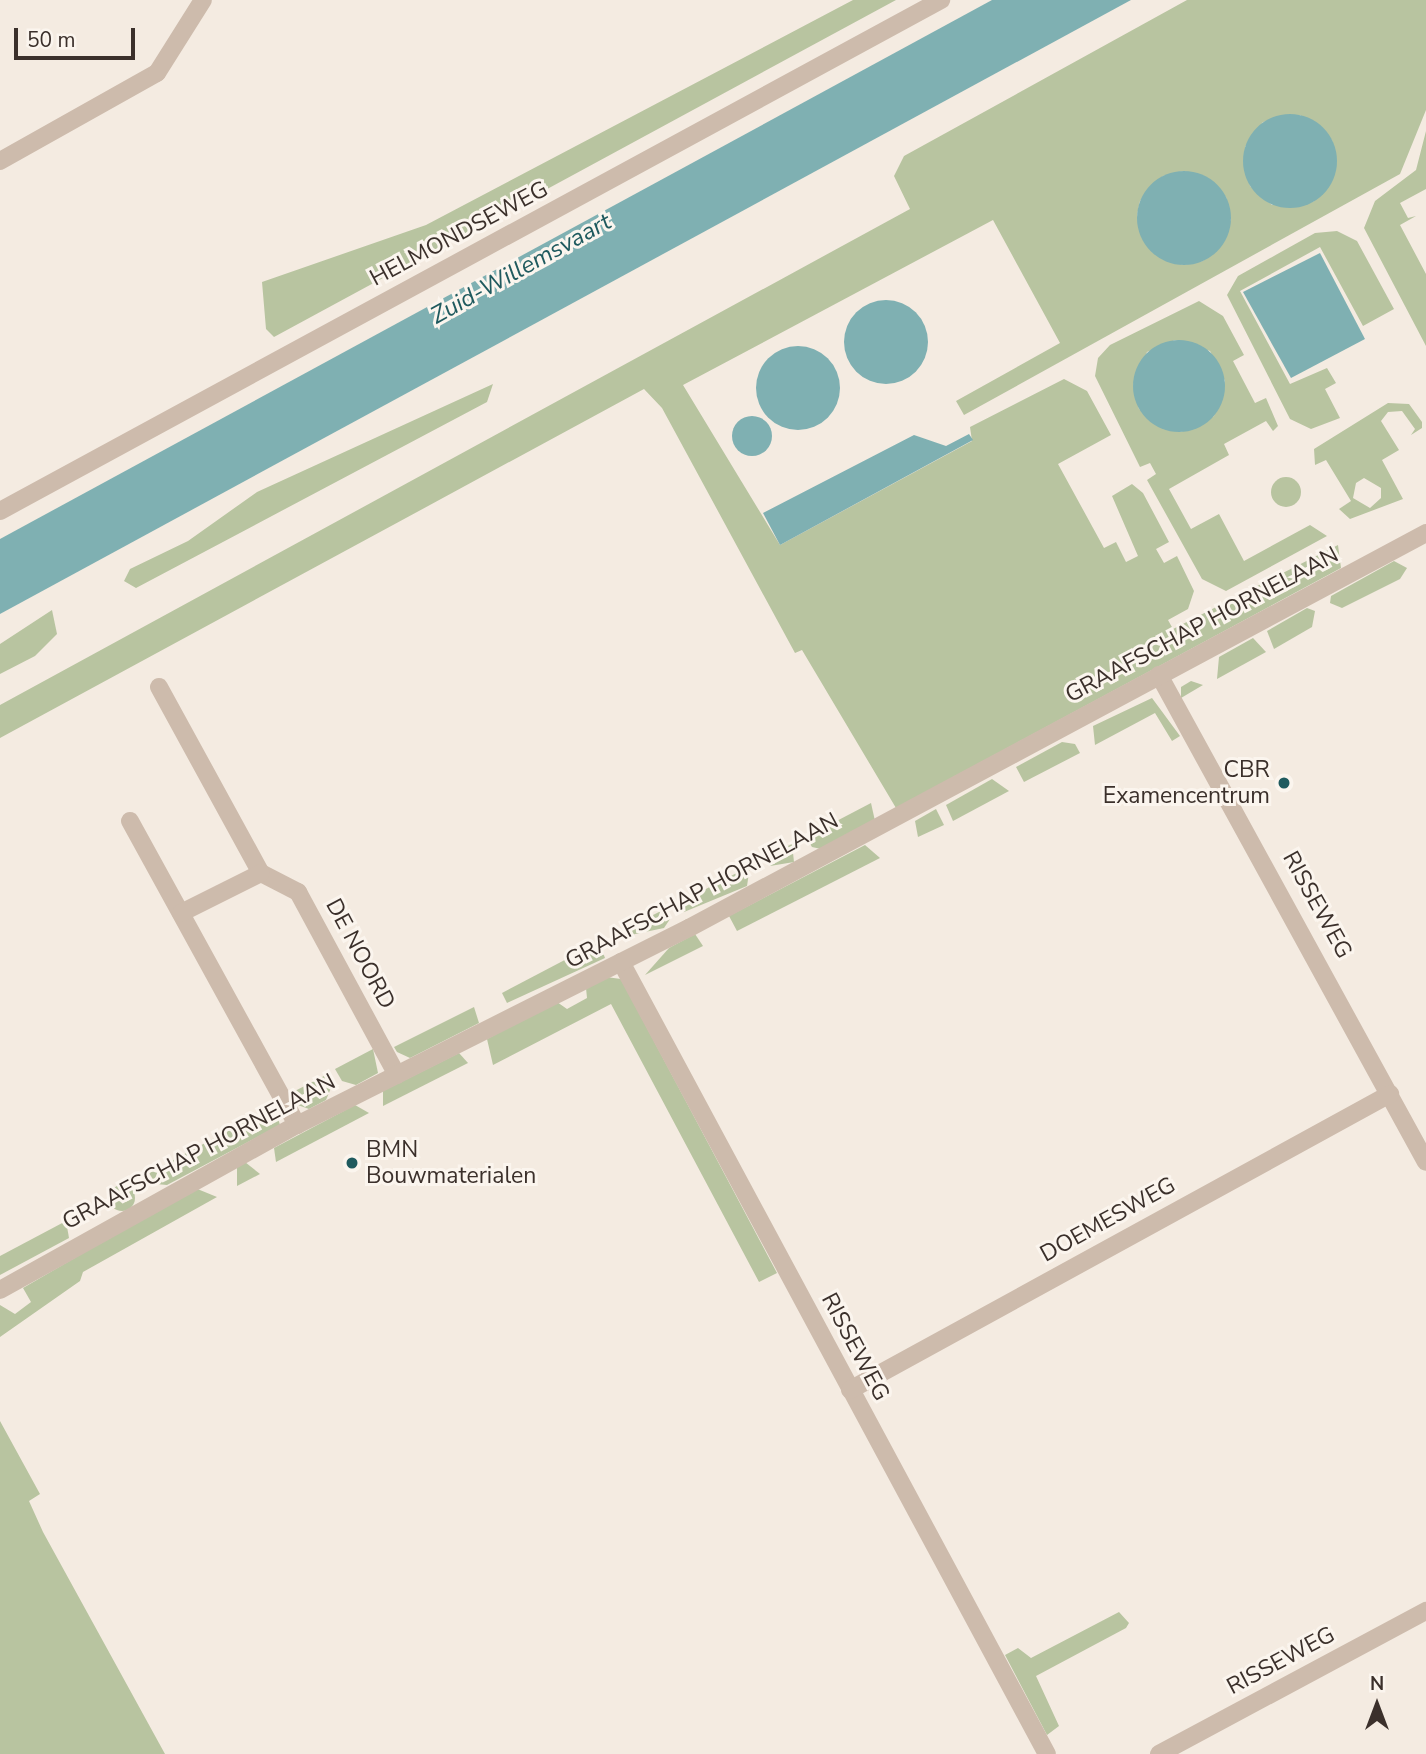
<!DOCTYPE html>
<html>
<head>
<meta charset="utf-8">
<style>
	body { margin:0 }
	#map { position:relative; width:1426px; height:1754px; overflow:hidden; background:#f4ebe1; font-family:"Nunito Sans",sans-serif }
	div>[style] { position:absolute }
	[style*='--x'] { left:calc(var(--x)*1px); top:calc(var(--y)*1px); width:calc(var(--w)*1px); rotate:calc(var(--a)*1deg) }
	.green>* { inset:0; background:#b8c4a0 }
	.round { border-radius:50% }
	.water>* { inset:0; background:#7fb0b2 }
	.street>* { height:18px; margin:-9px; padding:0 9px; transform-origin:9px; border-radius:9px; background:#cdbbac }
	.dots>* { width:19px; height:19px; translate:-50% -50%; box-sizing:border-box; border:4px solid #fbf5ee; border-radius:50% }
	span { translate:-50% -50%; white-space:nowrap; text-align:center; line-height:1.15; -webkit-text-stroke:6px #fbf5ee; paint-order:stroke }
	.street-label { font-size:23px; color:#3b302b }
	.poi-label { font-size:23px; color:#3b302b }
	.right { translate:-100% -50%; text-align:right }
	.left { translate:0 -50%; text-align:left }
	.water-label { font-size:24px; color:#1f5a5e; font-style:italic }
	.north { position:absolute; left:1342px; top:1670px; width:70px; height:70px; -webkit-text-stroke:5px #fbf5ee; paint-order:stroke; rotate:0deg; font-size:19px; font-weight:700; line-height:28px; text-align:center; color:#3b302b }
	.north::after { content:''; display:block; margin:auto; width:24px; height:32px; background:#3b302b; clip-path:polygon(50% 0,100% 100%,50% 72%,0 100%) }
	.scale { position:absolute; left:14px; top:28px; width:121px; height:32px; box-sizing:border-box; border:4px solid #3b302b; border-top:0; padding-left:9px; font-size:21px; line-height:24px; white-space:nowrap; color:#3b302b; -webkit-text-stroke:5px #fbf5ee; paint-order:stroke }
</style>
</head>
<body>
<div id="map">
	<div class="green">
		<i style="clip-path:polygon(853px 0,896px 0,274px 337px,266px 329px,262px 282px,426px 225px)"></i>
		<i style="clip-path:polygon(evenodd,1187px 0,1426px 0,1426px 110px,1400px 174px,964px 415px,956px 401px,1060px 343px,993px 220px,683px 385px,780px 545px,972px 441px,970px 427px,1064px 379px,1087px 391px,1111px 435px,1058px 464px,1104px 548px,1116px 542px,1126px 562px,1138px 556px,1112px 496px,1132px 484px,1143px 493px,1169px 542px,1156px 549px,1164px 563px,1177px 556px,1194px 591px,1188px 609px,1168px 620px,1173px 629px,1338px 545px,1341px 568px,896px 808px,802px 650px,795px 653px,662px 408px,644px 389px,0 738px,0 705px,910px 209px,894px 176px,904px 156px,1187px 0,1300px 115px,1332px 140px,1336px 170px,1313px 202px,1272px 205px,1250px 186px,1245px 147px,1263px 122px,1300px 115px,1187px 0,1183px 171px,1204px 176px,1226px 197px,1231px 220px,1203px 261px,1183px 265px,1152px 252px,1137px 215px,1140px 201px,1163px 176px,1183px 171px)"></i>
		<i style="clip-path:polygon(1426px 131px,1426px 189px,1400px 203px,1408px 218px,1416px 216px,1400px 225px,1426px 274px,1426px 346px,1364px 228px,1375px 201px,1416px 170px)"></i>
		<i style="clip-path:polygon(1337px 231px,1357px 241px,1394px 309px,1363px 326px,1320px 247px,1240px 291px,1290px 384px,1327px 368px,1336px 383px,1325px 389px,1340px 418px,1311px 429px,1290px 419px,1227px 295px,1238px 276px,1315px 233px)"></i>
		<i style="clip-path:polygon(evenodd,1199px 301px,1223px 316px,1244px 355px,1233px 361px,1255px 403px,1266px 398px,1278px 426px,1273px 431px,1266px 421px,1224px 444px,1229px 455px,1169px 489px,1191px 529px,1219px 514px,1244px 561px,1310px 525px,1327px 536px,1226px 591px,1202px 579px,1147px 480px,1156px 474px,1150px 463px,1140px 467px,1095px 376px,1098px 358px,1110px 345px,1199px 301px,1175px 340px,1210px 351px,1225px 381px,1214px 416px,1181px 432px,1139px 409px,1133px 385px,1147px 352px,1175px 340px)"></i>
		<i style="clip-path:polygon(493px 384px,487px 402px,136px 588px,124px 581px,130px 569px,188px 541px,257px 492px)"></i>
		<i style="clip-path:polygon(evenodd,1388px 403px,1409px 404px,1422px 422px,1422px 428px,1411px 435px,1415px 429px,1402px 411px,1388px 412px,1381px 421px,1399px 450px,1382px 460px,1403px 499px,1350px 519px,1339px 509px,1351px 501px,1326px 460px,1315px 465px,1314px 449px,1388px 403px,1364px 478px,1381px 488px,1381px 498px,1370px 508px,1353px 498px,1356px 483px,1364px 478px)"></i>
		<i class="round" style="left:1271px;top:477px;width:30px;height:30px"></i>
		<i style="clip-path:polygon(1394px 561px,1407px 568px,1400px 579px,1342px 608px,1330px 603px,1331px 596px)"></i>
		<i style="clip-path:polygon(1307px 608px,1315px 611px,1312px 627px,1274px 649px,1267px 631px)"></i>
		<i style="clip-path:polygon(52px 610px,57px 634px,35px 656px,0 674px,0 644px)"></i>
		<i style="clip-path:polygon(1253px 638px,1266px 652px,1217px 679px,1219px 657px)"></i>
		<i style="clip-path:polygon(1191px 681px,1203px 685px,1181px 698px,1181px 687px)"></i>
		<i style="clip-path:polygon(1152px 698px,1180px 736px,1172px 741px,1155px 713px,1095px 745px,1093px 726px)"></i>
		<i style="clip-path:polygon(1062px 742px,1075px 744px,1080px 753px,1024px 782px,1016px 767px)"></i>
		<i style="clip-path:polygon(992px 779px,1009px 791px,953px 821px,946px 805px)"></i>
		<i style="clip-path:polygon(871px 803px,875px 821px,821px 849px,812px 847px,806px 837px)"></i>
		<i style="clip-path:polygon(936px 809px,944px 825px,918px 837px,915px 821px)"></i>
		<i style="clip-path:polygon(792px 844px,794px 862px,770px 866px,765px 857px)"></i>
		<i style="clip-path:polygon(865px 845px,880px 858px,737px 931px,729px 916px)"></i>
		<i style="clip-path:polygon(750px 866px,747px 886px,684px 912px,679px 903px)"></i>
		<i style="clip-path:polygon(665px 909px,670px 919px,664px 928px,621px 937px,619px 932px)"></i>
		<i style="clip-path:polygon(695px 934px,703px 946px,645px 975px,669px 948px)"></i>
		<i style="clip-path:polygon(599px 942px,605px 958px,507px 1003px,502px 993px)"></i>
		<i style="clip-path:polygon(606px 977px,621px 979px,777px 1273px,759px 1282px,611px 1004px,493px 1065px,487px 1039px,557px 1002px,567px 1009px,587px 998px,586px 988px)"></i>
		<i style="clip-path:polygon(474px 1007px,479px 1023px,410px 1058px,397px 1052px,394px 1047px)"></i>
		<i style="clip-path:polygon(373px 1049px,378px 1073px,356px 1085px,342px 1081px,335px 1069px)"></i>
		<i style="clip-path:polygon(459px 1053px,468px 1063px,383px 1106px,383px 1091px)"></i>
		<i style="clip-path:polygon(324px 1076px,331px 1088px,326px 1100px,309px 1109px,295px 1104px,289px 1094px)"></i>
		<i style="clip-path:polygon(355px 1105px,369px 1113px,276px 1162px,274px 1148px)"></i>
		<i style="clip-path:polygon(274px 1106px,280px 1125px,167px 1185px,156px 1184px,149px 1173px)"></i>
		<i style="clip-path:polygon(245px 1162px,260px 1174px,237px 1186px,237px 1167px)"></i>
		<i class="round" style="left:109px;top:1185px;width:26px;height:26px"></i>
		<i style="clip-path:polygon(195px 1188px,217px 1197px,83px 1272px,80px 1281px,0 1337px,0 1305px,15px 1314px,31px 1302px,23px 1288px)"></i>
		<i style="clip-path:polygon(66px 1221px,69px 1238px,0 1275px,0 1256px)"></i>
		<i style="clip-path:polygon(0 1421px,40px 1494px,29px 1501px,43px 1532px,165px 1754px,0 1754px)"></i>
		<i style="clip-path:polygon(1119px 1612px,1129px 1623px,1126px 1628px,1036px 1676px,1059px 1726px,1047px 1735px,1005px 1655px,1018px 1648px,1031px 1658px)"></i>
	</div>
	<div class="water">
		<i style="clip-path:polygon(992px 0,1131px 0,0 614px,0 539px)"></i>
		<i class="round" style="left:1243px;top:114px;width:94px;height:94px"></i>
		<i class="round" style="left:1137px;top:171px;width:94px;height:94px"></i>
		<i style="clip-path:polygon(1320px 253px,1365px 339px,1291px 378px,1243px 292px)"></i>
		<i class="round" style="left:844px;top:300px;width:84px;height:84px"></i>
		<i class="round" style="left:1133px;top:340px;width:92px;height:92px"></i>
		<i class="round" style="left:756px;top:346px;width:84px;height:84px"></i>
		<i class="round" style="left:732px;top:416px;width:40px;height:40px"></i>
		<i style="clip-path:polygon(969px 434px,973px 440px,780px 545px,763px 513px,914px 435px,946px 446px)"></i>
	</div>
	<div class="street">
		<i style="--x:0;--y:161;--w:180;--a:-29.3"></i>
		<i style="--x:157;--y:73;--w:86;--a:-57.8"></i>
		<i style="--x:0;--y:511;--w:1071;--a:-28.5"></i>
		<i style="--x:1159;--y:675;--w:555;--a:61.27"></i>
		<i style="--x:159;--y:687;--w:212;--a:61.3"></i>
		<i style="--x:261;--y:873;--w:42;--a:27.2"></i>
		<i style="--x:298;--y:892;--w:208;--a:61.6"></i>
		<i style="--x:130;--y:821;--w:347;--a:61.2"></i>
		<i style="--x:181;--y:913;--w:89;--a:-26.6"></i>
		<i style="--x:621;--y:962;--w:899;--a:61.73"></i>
		<i style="--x:0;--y:1290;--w:340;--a:-29.1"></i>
		<i style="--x:297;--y:1125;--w:439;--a:-26.7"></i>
		<i style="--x:689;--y:928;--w:836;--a:-28.19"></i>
		<i style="--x:850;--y:1390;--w:616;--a:-28.73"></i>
		<i style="--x:1159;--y:1754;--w:303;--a:-28.2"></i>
	</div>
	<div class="dots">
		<i style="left:1284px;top:783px;background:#1f5a5e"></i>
		<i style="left:352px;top:1163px;background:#1f5a5e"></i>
	</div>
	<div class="street-label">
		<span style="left:459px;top:234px;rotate:-28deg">HELMONDSEWEG</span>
		<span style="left:1202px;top:625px;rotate:-28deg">GRAAFSCHAP HORNELAAN</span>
		<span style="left:702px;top:891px;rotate:-28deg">GRAAFSCHAP HORNELAAN</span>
		<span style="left:1317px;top:905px;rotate:61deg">RISSEWEG</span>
		<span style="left:360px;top:954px;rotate:62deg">DE NOORD</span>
		<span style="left:199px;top:1152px;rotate:-28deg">GRAAFSCHAP HORNELAAN</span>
		<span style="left:1108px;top:1220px;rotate:-29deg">DOEMESWEG</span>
		<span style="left:855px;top:1347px;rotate:62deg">RISSEWEG</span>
		<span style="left:1281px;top:1661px;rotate:-28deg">RISSEWEG</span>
	</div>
	<div class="poi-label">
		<span class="right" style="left:1270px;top:783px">CBR<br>Examencentrum</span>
		<span class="left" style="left:366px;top:1163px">BMN<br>Bouwmaterialen</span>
	</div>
	<div class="water-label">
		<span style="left:521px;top:269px;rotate:-29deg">Zuid-Willemsvaart</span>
	</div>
	<div class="north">N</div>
	<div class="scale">50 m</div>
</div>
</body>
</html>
